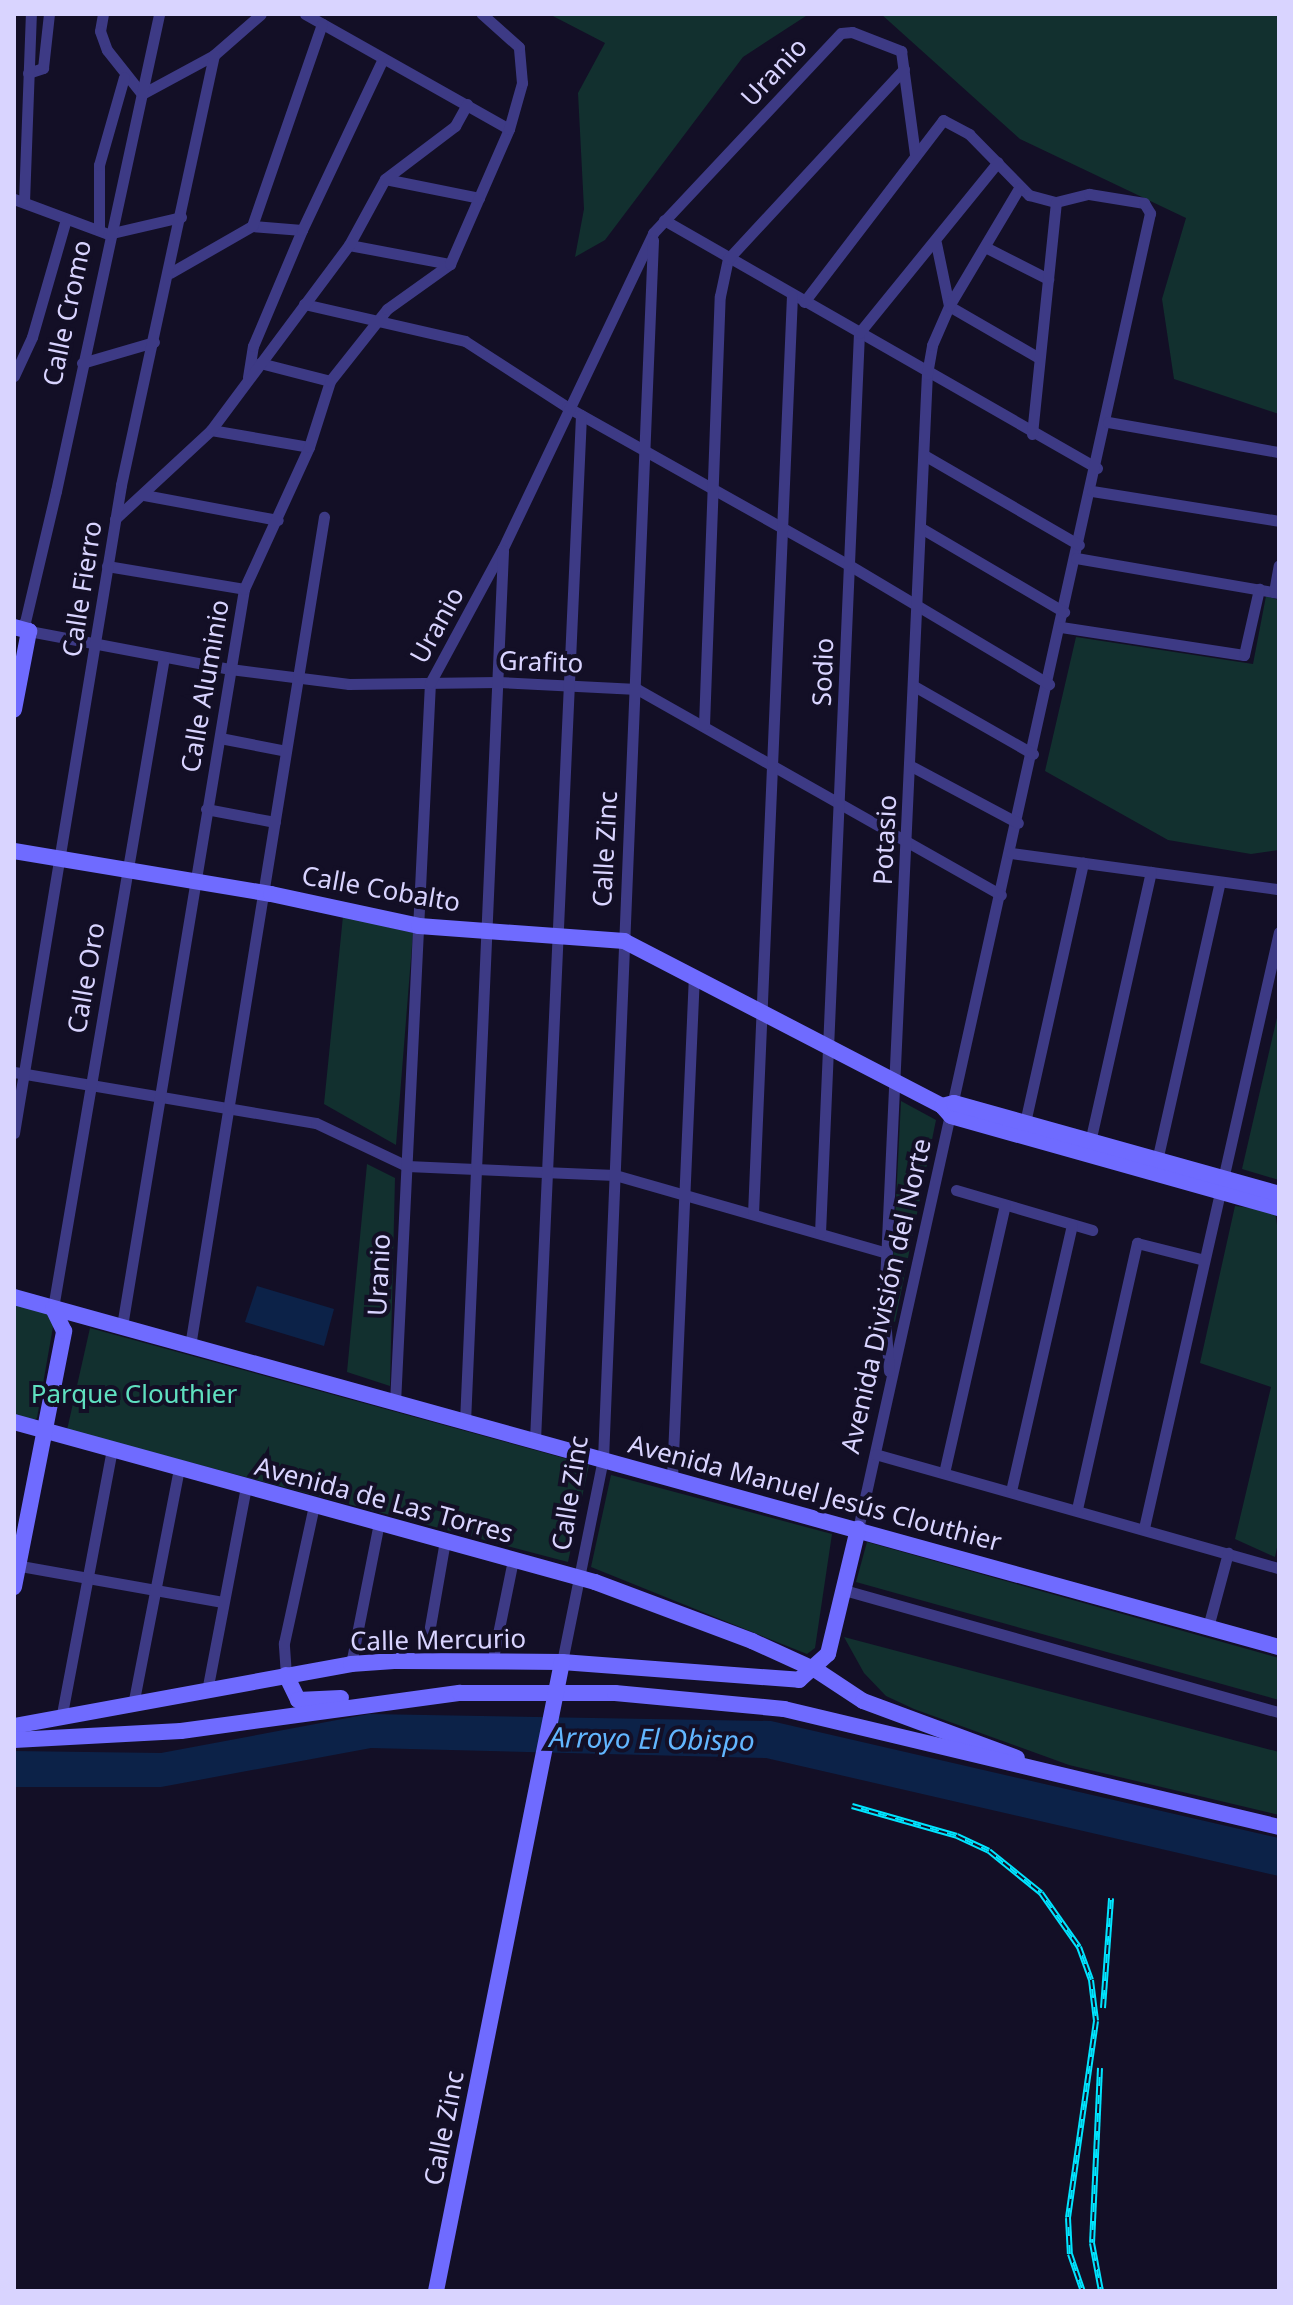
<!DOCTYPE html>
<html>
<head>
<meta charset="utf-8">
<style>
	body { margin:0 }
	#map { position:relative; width:1293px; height:2305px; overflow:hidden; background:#130f26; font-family:"Noto Sans",sans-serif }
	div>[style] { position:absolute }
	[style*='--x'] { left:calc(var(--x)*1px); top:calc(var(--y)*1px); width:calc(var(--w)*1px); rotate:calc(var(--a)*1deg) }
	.green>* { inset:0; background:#12302f }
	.water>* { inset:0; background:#0c2248 }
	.street>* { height:11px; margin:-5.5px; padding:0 5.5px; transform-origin:5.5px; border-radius:5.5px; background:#3d3a85 }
	.secondary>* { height:16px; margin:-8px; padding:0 8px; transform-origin:8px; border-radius:8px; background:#6f6bff }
	.rail>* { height:6px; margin-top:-3px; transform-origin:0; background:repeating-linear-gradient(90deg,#130f26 0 9px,#00e5ff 0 18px); box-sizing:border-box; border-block:2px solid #00e5ff }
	span { translate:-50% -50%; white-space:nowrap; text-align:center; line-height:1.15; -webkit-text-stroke:8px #130f26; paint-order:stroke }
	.street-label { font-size:26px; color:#d9d4ff }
	.park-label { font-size:26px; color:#5fe0c0 }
	.water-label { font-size:28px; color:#62b6ff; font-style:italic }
	.frame { position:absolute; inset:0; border:16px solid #d9d4ff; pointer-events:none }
</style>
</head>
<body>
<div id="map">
	<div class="green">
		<i style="clip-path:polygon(549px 14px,809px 14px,743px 57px,605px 240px,575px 257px,584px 209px,578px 93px,605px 43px)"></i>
		<i style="clip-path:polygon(881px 14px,1279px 14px,1279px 414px,1174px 379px,1162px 299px,1186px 218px,1020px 139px)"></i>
		<i style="clip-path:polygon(1266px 596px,1279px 600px,1279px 850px,1251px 854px,1168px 840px,1045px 771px,1076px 637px,1253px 664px)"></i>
		<i style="clip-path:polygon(343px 916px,413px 933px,396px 1145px,324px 1104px)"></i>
		<i style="clip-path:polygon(1279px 1009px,1279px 1180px,1242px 1169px)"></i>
		<i style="clip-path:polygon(901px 1101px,936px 1120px,895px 1322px,890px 1320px)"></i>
		<i style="clip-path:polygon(367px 1164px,395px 1178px,390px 1386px,347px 1372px)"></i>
		<i style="clip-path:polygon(1235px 1206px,1275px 1211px,1279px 1239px,1279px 1538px,1275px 1557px,1235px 1539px,1271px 1387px,1200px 1363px)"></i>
		<i style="clip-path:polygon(14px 1304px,50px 1314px,54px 1321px,37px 1418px,31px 1422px,14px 1417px)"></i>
		<i style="clip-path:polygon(90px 1328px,589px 1465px,568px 1562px,67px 1430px)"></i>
		<i style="clip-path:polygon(611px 1475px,832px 1534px,815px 1648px,807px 1654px,591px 1567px)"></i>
		<i style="clip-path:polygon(867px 1542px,1279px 1658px,1279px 1700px,856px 1582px)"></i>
		<i style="clip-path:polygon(844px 1637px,1279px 1752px,1279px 1815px,1069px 1765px,914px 1709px,886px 1696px,864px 1673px)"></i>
	</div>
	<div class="water">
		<i style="clip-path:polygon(257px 1286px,334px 1309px,324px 1346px,245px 1322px)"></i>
		<i style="clip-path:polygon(369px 1714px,771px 1721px,1279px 1838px,1279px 1876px,766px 1758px,371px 1748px,161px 1787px,14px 1787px,14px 1751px,161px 1753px)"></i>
	</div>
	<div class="street">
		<i style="--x:103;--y:14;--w:17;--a:100"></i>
		<i style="--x:100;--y:31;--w:20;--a:70"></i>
		<i style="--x:107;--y:50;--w:56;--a:51.5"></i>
		<i style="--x:142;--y:94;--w:82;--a:-28.4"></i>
		<i style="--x:214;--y:55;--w:62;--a:-41.1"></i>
		<i style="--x:305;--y:14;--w:234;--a:29.4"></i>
		<i style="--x:28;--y:73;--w:16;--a:-18"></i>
		<i style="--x:43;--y:68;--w:54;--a:-83.7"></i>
		<i style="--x:385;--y:179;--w:96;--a:11.4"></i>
		<i style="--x:14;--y:199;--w:100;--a:20.4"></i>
		<i style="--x:108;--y:234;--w:75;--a:-13.1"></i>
		<i style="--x:24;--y:202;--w:188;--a:-87.9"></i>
		<i style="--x:664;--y:220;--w:499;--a:29.8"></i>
		<i style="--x:252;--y:226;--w:50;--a:4.6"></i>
		<i style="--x:99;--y:230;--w:65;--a:-90"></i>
		<i style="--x:99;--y:165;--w:91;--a:-74.1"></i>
		<i style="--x:936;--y:243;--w:64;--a:78.3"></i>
		<i style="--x:949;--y:306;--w:104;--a:30"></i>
		<i style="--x:349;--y:245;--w:103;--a:10.7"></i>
		<i style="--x:985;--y:247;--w:71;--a:26.9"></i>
		<i style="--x:170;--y:273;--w:95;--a:-29.8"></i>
		<i style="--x:252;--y:226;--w:214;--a:-70.9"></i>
		<i style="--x:804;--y:302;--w:229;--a:-52.6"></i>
		<i style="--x:943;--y:120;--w:30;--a:28"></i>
		<i style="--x:969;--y:134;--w:86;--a:45.5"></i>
		<i style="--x:1029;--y:195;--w:28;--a:15"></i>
		<i style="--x:1056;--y:202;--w:34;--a:-14"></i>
		<i style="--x:1089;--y:194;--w:56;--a:9.3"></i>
		<i style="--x:1144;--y:203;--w:12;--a:59"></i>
		<i style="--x:1150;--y:213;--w:1348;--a:102.51"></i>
		<i style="--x:304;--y:304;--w:165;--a:12.9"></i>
		<i style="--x:465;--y:341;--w:121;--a:32.9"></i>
		<i style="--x:567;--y:407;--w:323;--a:29.3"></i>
		<i style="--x:849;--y:565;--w:233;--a:30.8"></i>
		<i style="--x:82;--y:363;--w:75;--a:-16.3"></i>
		<i style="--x:260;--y:363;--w:72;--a:14.4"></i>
		<i style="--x:14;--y:376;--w:43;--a:-65.2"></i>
		<i style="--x:32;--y:337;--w:123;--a:-73.9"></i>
		<i style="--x:248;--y:377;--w:31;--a:-81"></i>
		<i style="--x:253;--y:346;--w:126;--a:-67.1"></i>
		<i style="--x:302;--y:230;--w:189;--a:-64.7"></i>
		<i style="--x:1108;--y:422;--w:174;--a:10"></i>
		<i style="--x:211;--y:430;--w:99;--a:9.8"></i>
		<i style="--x:1032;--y:434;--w:233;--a:-84.1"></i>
		<i style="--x:924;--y:455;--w:179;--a:30.1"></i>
		<i style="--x:1092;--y:491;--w:189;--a:9.1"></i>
		<i style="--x:144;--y:495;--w:136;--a:10.6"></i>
		<i style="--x:115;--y:519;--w:131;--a:-42.8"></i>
		<i style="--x:211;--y:430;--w:231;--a:-53.3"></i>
		<i style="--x:349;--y:245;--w:75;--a:-61.4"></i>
		<i style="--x:385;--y:179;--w:88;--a:-37.1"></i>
		<i style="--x:455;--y:126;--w:25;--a:-61"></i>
		<i style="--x:921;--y:528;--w:166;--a:30.4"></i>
		<i style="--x:1076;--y:558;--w:206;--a:9.8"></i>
		<i style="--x:107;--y:566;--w:139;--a:9.5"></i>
		<i style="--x:1274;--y:592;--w:27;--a:-80"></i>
		<i style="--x:27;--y:626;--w:5;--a:68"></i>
		<i style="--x:29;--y:631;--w:205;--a:10.7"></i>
		<i style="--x:230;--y:669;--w:120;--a:7.2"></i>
		<i style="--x:349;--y:684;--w:149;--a:-0.8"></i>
		<i style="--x:498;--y:682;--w:139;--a:2.9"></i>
		<i style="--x:637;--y:689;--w:418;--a:29.5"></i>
		<i style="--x:1061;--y:627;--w:185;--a:8.7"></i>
		<i style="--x:1244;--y:655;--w:68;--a:-77.2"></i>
		<i style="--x:18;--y:628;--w:9;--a:-41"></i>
		<i style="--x:25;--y:622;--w:135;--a:-76.7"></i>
		<i style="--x:56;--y:491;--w:488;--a:-77.8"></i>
		<i style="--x:914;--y:686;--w:137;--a:29.7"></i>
		<i style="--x:704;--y:725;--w:429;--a:-87.9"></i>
		<i style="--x:720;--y:296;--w:38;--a:-78"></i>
		<i style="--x:728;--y:259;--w:259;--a:-47.2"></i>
		<i style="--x:220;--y:738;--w:67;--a:11.1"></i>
		<i style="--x:911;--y:766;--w:121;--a:28"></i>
		<i style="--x:206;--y:809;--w:70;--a:10.7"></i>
		<i style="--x:1011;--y:853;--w:270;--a:7.7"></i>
		<i style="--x:14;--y:1072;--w:306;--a:9.6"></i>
		<i style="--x:316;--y:1123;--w:101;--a:25.3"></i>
		<i style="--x:407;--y:1166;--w:208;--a:2.5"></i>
		<i style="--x:615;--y:1175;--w:283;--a:16"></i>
		<i style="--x:1024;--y:1127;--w:271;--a:-77.4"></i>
		<i style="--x:14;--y:1133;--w:657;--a:-80.62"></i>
		<i style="--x:121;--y:485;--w:440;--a:-77.8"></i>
		<i style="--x:1090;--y:1142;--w:277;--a:-77.3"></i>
		<i style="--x:1156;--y:1165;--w:290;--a:-77.3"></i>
		<i style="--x:956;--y:1190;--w:142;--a:16.4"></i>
		<i style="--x:753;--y:1214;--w:919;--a:-87.57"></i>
		<i style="--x:820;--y:1233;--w:901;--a:-87.52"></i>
		<i style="--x:859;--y:333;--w:220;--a:-50.9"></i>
		<i style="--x:53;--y:1308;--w:660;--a:-80.32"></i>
		<i style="--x:122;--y:1326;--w:747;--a:-80.6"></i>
		<i style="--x:244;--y:589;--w:156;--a:-65.4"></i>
		<i style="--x:309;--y:447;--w:69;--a:-72.3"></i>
		<i style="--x:330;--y:381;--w:92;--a:-51.6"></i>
		<i style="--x:387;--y:309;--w:77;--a:-35.5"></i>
		<i style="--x:450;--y:264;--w:147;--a:-66.4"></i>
		<i style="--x:509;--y:129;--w:48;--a:-74.2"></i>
		<i style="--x:522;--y:83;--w:36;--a:-95"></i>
		<i style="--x:519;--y:47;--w:50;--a:-138.3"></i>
		<i style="--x:190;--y:1346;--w:840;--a:-80.82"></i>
		<i style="--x:889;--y:1371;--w:66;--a:-94.3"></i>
		<i style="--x:884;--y:1305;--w:932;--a:-87.36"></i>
		<i style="--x:927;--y:374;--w:29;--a:-80"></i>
		<i style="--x:932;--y:345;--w:43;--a:-66.4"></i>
		<i style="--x:949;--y:306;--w:137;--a:-59.3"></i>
		<i style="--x:395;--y:1403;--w:721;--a:-87.22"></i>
		<i style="--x:430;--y:683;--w:153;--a:-61.6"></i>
		<i style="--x:503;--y:548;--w:349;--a:-64.5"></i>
		<i style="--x:653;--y:233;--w:274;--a:-46.8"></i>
		<i style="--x:841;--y:33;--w:11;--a:-5"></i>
		<i style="--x:852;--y:32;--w:53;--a:21.2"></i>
		<i style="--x:901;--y:51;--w:105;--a:82.3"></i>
		<i style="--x:465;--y:1422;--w:872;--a:-87.5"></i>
		<i style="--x:535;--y:1440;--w:1026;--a:-87.43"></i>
		<i style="--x:875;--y:1454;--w:420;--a:15.8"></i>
		<i style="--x:944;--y:1473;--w:275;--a:-77.2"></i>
		<i style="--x:672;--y:1478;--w:503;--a:-87.5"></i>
		<i style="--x:1011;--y:1491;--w:273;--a:-77.1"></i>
		<i style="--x:1077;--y:1509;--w:273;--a:-77.3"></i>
		<i style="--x:1137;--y:1243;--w:69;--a:14.2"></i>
		<i style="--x:1144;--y:1528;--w:611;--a:-77.24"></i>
		<i style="--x:15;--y:1565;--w:211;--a:10.1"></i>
		<i style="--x:844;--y:1590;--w:452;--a:15.7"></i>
		<i style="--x:1208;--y:1627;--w:77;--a:-74.9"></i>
		<i style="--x:424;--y:1661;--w:122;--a:-80.1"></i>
		<i style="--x:562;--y:1662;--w:207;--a:-78.6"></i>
		<i style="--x:603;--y:1459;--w:1220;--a:-87.65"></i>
		<i style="--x:492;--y:1663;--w:105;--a:-78.5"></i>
		<i style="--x:351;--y:1664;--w:144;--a:-78.8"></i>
		<i style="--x:286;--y:1675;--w:32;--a:-94"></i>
		<i style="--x:284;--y:1643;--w:141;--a:-77.7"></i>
		<i style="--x:207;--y:1691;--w:208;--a:-79.2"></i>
		<i style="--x:133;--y:1705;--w:241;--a:-79"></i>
		<i style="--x:61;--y:1719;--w:275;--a:-79.3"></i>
	</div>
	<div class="secondary">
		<i style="--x:14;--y:627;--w:16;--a:15"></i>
		<i style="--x:29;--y:631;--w:80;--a:100.8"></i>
		<i style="--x:14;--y:851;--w:261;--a:9.5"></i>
		<i style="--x:271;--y:894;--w:151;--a:12.2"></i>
		<i style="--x:419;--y:926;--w:206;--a:4.2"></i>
		<i style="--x:624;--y:941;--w:358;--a:27.4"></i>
		<i style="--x:942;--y:1106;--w:13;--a:48"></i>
		<i style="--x:951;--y:1116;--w:341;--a:15.7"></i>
		<i style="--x:942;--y:1106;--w:12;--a:-14"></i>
		<i style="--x:954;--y:1103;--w:337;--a:15.6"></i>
		<i style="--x:14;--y:1297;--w:1313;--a:15.47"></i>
		<i style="--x:14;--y:1422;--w:603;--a:15.4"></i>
		<i style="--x:595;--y:1582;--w:168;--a:20.6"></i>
		<i style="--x:752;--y:1641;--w:70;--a:24.4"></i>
		<i style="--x:816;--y:1670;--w:56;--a:33.4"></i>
		<i style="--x:863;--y:1701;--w:164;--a:20.3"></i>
		<i style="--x:14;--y:1587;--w:261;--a:-78.9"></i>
		<i style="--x:64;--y:1331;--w:25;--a:-116"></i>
		<i style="--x:286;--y:1675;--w:28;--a:64"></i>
		<i style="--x:298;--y:1700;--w:43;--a:-2.7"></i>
		<i style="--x:14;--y:1726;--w:343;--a:-10.4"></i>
		<i style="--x:351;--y:1664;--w:43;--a:-4"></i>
		<i style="--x:394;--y:1661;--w:168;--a:0.3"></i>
		<i style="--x:562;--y:1662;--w:238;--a:4.3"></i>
		<i style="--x:799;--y:1680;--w:39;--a:-42"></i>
		<i style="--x:828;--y:1654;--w:129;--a:-76.5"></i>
		<i style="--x:14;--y:1740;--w:167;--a:-3.1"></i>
		<i style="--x:181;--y:1731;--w:282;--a:-7.8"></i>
		<i style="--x:460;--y:1693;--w:155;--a:0"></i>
		<i style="--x:615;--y:1693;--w:170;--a:5.4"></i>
		<i style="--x:784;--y:1709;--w:509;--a:13.41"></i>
		<i style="--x:436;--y:2291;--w:641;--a:-78.67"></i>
	</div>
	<div class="rail">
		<i style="--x:852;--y:1806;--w:109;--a:15.9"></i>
		<i style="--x:957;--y:1836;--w:35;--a:25"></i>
		<i style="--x:989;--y:1851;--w:67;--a:38.9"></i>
		<i style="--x:1041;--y:1893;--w:66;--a:54.9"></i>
		<i style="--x:1079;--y:1947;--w:35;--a:70"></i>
		<i style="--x:1091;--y:1980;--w:41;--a:83"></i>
		<i style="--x:1096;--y:2021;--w:199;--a:98.1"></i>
		<i style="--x:1068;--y:2218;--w:36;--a:87"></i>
		<i style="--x:1070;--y:2254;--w:39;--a:71"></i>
		<i style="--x:1103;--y:2008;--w:110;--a:-85.8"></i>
		<i style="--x:1100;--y:2068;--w:175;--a:92.6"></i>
		<i style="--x:1092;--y:2243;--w:49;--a:79.4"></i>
	</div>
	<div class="street-label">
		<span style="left:774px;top:72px;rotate:-47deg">Uranio</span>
		<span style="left:67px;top:313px;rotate:-78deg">Calle Cromo</span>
		<span style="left:82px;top:589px;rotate:-81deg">Calle Fierro</span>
		<span style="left:437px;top:625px;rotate:-61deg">Uranio</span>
		<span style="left:541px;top:662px;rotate:2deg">Grafito</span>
		<span style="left:823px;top:672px;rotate:-88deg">Sodio</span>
		<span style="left:205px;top:686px;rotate:-80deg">Calle Aluminio</span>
		<span style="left:885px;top:840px;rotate:-87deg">Potasio</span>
		<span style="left:605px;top:849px;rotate:-87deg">Calle Zinc</span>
		<span style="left:381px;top:889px;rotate:10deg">Calle Cobalto</span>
		<span style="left:86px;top:978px;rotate:-80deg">Calle Oro</span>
		<span style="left:379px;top:1275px;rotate:-87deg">Uranio</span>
		<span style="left:886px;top:1296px;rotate:-77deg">Avenida División del Norte</span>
		<span style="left:570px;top:1493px;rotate:-81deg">Calle Zinc</span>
		<span style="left:815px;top:1493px;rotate:15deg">Avenida Manuel Jesús Clouthier</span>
		<span style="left:384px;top:1500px;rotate:15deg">Avenida de Las Torres</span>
		<span style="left:438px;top:1640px;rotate:-1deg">Calle Mercurio</span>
		<span style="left:444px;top:2128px;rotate:-79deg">Calle Zinc</span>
	</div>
	<div class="park-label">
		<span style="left:134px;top:1394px">Parque Clouthier</span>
	</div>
	<div class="water-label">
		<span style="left:652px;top:1738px;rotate:1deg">Arroyo El Obispo</span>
	</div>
	<div class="frame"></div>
</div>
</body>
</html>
